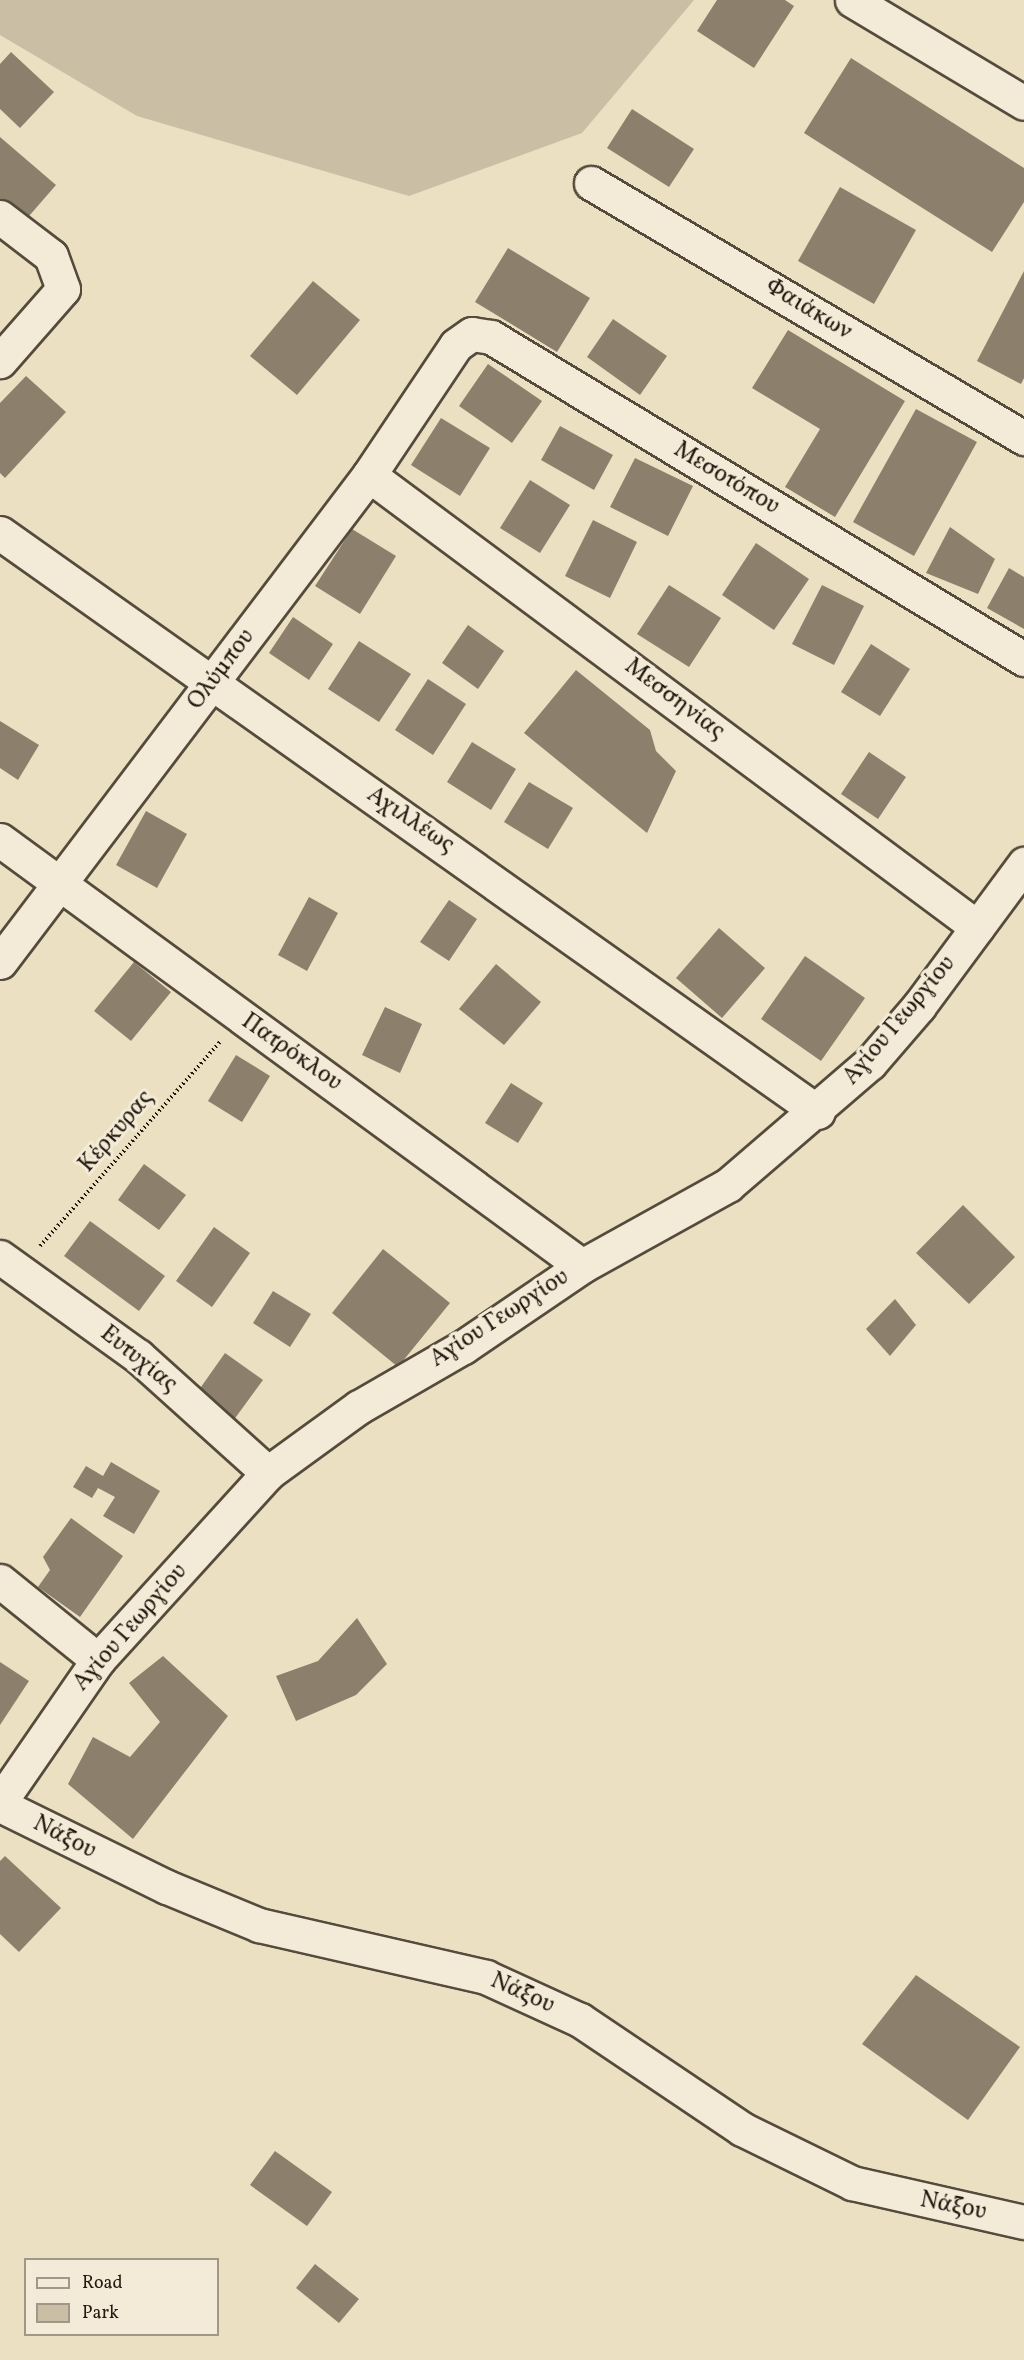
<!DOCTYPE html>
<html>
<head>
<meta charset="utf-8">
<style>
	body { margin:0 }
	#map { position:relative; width:1024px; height:2360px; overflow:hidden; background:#ece0c2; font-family:Vollkorn,serif }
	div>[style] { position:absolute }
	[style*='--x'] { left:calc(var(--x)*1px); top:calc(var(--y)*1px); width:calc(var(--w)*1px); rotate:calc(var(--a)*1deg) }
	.green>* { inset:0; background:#cabea4 }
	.building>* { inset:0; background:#8c806d }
	.path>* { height:4px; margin-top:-2px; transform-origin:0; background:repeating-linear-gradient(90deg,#231910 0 1.5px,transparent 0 4.5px) }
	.roads { filter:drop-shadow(2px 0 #554b3c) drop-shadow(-2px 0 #554b3c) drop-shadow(0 2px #554b3c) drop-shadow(0 -2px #554b3c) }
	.street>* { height:33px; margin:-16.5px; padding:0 16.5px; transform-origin:16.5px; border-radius:16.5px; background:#f3ebd7 }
	.secondary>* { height:33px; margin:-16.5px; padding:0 16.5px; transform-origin:16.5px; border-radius:16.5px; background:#f3ebd7 }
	span { translate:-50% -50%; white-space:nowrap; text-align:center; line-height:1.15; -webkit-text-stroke:6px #f3ebd7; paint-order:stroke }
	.street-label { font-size:24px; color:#231910 }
	.legend { position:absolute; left:24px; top:2258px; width:195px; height:78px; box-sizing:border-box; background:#f3ebd7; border:2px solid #a09787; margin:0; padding:8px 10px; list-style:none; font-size:18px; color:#231910 }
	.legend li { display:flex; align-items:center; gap:12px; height:30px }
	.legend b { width:30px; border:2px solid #a09787 }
</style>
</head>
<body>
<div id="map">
	<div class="green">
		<i style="clip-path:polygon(0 0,694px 0,582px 133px,409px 196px,137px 116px,0 35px)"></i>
	</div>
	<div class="building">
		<i style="clip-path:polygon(717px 0,785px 0,794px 6px,754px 68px,697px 31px)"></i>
		<i style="clip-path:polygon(11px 52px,54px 92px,20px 128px,0 109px,0 64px)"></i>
		<i style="clip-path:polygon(851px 58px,1024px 168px,1024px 202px,992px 252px,804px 133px)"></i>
		<i style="clip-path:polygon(632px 109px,694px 149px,669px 187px,607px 148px)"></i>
		<i style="clip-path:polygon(0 137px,56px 185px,23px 223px,0 203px)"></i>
		<i style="clip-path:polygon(840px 187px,916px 230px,874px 304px,798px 261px)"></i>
		<i style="clip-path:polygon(508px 248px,590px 298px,557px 352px,475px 302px)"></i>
		<i style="clip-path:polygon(1024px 271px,1024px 378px,1021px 384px,977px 361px)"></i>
		<i style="clip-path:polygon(313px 281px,360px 320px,297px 395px,250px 356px)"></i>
		<i style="clip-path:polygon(613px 319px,667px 356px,640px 395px,587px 357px)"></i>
		<i style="clip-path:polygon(788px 330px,905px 401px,835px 517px,785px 487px,820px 429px,752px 388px)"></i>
		<i style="clip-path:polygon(488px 364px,542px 401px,512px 443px,459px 406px)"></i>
		<i style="clip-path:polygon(26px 376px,66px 412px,5px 478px,0 473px,0 403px)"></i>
		<i style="clip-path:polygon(916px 409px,977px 442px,914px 556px,853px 522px)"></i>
		<i style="clip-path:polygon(441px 418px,490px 448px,460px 496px,411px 465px)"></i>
		<i style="clip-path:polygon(560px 426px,613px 455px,594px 490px,541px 460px)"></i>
		<i style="clip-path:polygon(635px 458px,693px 486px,668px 536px,610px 507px)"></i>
		<i style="clip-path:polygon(530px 480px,570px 505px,540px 553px,500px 528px)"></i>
		<i style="clip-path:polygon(593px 520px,637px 542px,610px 598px,565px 576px)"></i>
		<i style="clip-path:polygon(950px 527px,995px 559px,978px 594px,926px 573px)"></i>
		<i style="clip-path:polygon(352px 529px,396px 556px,360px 614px,315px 586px)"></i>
		<i style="clip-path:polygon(756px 543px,809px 579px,774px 630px,722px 595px)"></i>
		<i style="clip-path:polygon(1009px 568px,1024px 577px,1024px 629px,987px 608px)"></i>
		<i style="clip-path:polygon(669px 585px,721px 618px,689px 667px,637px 634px)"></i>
		<i style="clip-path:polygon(822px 585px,864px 606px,834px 665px,792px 644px)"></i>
		<i style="clip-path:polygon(293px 617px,333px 644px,309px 680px,269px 653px)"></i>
		<i style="clip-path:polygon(468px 625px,504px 651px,478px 689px,442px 663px)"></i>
		<i style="clip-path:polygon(359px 641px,411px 674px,379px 722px,328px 689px)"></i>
		<i style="clip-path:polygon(871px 644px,910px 669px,880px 716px,841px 692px)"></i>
		<i style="clip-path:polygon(576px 670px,650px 730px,656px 751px,676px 771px,647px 833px,524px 733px)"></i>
		<i style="clip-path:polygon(428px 679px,466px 704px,433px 755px,395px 730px)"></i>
		<i style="clip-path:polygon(0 721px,39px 745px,18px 780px,0 768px)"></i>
		<i style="clip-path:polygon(472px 742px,516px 769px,491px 810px,447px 782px)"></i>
		<i style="clip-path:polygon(869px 752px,906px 777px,878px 819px,841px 794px)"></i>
		<i style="clip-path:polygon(529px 782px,573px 808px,548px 849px,504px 822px)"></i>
		<i style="clip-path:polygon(146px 811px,187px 834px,157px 888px,116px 865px)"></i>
		<i style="clip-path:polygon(309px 897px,338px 913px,307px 971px,278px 955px)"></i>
		<i style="clip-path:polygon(449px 900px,477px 919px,449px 961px,420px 942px)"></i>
		<i style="clip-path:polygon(719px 928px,765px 968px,722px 1018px,676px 978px)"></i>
		<i style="clip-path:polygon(805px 956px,865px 998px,821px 1061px,761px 1019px)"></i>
		<i style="clip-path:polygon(134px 962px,171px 992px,131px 1041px,94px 1011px)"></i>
		<i style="clip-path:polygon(496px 964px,541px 1002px,504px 1045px,459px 1009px)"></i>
		<i style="clip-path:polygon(385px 1007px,422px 1024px,400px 1073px,362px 1055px)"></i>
		<i style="clip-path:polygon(236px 1055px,270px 1076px,242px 1122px,208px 1101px)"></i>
		<i style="clip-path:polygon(511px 1083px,543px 1103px,518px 1143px,485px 1123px)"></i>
		<i style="clip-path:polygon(144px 1164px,186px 1195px,159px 1230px,118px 1200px)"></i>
		<i style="clip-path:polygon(963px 1205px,1015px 1257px,969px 1304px,916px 1253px)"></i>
		<i style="clip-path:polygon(90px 1221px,165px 1276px,139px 1311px,64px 1256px)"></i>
		<i style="clip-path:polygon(214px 1227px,250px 1253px,212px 1307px,176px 1281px)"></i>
		<i style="clip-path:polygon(383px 1249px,450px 1303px,398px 1367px,332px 1313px)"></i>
		<i style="clip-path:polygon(273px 1291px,311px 1314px,290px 1347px,253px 1323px)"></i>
		<i style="clip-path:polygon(895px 1299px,916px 1325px,890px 1356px,866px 1329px)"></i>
		<i style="clip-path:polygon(225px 1353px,263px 1380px,233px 1421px,196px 1394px)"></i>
		<i style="clip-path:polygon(111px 1462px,160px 1491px,134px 1534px,103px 1516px,115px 1497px,98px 1488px,92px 1498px,73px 1487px,86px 1466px,103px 1476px)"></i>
		<i style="clip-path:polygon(71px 1518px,123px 1556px,80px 1617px,38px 1587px,50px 1570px,43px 1557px)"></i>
		<i style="clip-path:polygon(357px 1618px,387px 1664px,356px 1695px,296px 1721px,276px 1676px,318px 1661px)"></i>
		<i style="clip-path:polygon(163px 1656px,228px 1716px,133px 1839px,68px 1784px,93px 1737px,130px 1757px,160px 1722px,129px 1683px)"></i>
		<i style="clip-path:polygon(0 1662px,29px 1681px,0 1725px)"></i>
		<i style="clip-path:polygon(5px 1856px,61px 1908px,19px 1952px,0 1934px,0 1861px)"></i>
		<i style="clip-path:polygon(916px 1975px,1020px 2047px,968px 2120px,862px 2044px)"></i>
		<i style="clip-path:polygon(275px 2151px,332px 2192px,307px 2226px,250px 2185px)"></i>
		<i style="clip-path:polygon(315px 2264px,359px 2299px,339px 2323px,296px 2288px)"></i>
	</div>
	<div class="path">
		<i style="--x:40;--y:1246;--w:272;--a:-48.6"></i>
	</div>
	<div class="roads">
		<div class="street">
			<i style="--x:852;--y:0;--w:200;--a:30.9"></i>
			<i style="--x:591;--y:183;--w:503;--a:30.49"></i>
			<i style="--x:0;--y:217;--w:64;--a:37.4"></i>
			<i style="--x:51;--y:256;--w:35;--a:70"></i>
			<i style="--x:63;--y:289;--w:96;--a:131.2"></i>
			<i style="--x:369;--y:475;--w:758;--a:36.63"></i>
			<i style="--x:0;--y:533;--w:1002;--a:35.29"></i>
			<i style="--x:0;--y:840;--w:721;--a:36.2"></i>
			<i style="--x:0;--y:962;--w:611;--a:-52.85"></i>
			<i style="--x:369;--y:475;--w:156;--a:-56.2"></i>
			<i style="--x:456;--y:345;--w:19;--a:-35"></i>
			<i style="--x:472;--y:334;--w:19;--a:9"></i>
			<i style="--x:491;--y:337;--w:623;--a:31.14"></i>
			<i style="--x:0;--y:1257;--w:170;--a:35.7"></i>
			<i style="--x:138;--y:1356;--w:175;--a:42"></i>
			<i style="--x:0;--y:1581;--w:126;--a:38.9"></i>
			<i style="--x:0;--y:1805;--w:186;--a:26.2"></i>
			<i style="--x:167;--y:1887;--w:100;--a:22.4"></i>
			<i style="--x:259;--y:1925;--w:233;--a:12.9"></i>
			<i style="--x:486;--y:1977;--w:103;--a:24.6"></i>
			<i style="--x:580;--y:2020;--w:195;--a:33.9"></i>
			<i style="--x:742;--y:2129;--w:123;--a:26.1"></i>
			<i style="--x:852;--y:2183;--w:176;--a:12.8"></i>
		</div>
		<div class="secondary">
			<i style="--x:0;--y:1802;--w:173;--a:-55.4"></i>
			<i style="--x:98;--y:1660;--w:253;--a:-47.7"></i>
			<i style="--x:268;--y:1473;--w:112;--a:-36"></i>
			<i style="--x:359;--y:1407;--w:120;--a:-30"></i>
			<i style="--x:463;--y:1347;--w:144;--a:-34.2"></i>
			<i style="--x:582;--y:1266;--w:167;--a:-29"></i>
			<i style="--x:728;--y:1185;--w:187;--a:-40.7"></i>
			<i style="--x:870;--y:1063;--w:75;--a:-49.3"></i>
			<i style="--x:919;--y:1006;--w:177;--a:-53.5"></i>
		</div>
	</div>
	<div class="street-label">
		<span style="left:808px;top:310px;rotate:31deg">Φαιάκων</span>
		<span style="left:726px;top:479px;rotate:31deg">Μεσοτόπου</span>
		<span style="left:222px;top:670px;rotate:-53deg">Ολύμπου</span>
		<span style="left:674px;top:700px;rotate:37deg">Μεσσηνίας</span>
		<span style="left:410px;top:821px;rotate:34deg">Αχιλλέως</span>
		<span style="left:900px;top:1021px;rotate:-50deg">Αγίου Γεωργίου</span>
		<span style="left:291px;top:1053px;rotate:35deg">Πατρόκλου</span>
		<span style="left:117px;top:1132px;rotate:-49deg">Κέρκυρας</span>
		<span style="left:500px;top:1319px;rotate:-33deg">Αγίου Γεωργίου</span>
		<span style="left:138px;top:1360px;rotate:39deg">Ευτυχίας</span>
		<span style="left:131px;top:1628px;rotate:-49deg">Αγίου Γεωργίου</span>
		<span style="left:64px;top:1838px;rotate:27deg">Νάξου</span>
		<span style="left:522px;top:1994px;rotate:24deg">Νάξου</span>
		<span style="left:953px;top:2207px;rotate:11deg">Νάξου</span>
	</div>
	<ul class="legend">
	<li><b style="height:8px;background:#f3ebd7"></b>Road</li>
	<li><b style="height:16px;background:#cabea4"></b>Park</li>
	</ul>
</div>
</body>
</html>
